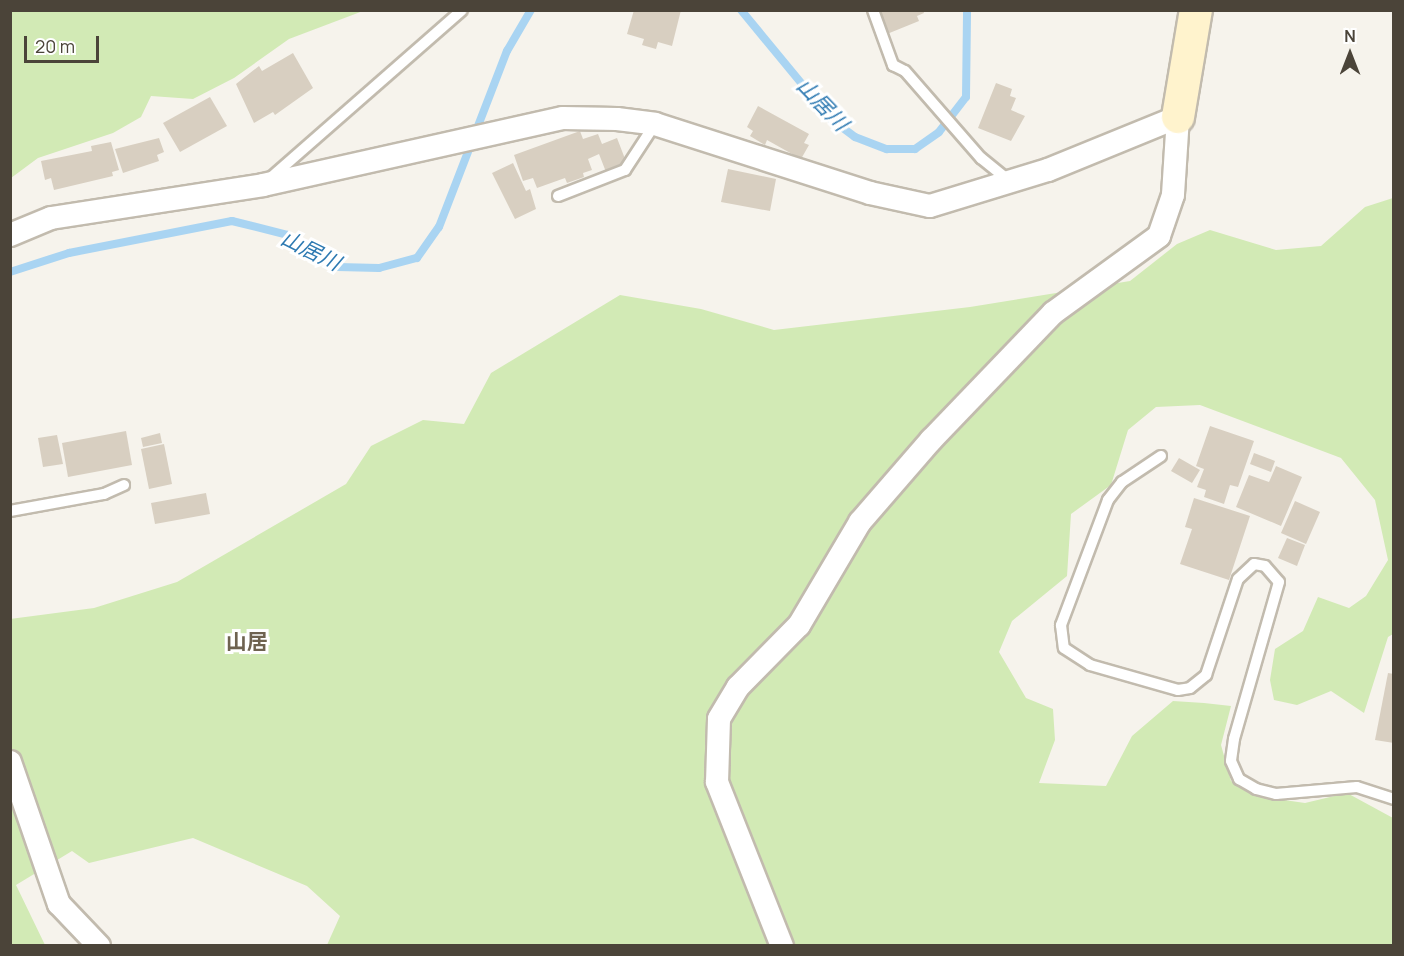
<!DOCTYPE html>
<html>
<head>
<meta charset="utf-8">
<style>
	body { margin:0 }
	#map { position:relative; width:1404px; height:956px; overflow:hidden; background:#f6f3ec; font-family:Manrope,"Noto Sans JP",sans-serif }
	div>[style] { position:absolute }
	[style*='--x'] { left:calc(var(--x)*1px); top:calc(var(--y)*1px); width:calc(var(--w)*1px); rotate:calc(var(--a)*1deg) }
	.green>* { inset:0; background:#d2eab5 }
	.stream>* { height:8px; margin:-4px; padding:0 4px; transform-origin:4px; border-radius:4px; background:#a9d4f2 }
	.building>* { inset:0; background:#d8cfc1 }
	.roads { filter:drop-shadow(2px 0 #c2bbae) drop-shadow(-2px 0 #c2bbae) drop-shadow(0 2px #c2bbae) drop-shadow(0 -2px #c2bbae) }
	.lane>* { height:10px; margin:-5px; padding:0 5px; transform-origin:5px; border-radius:5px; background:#fff }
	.street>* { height:22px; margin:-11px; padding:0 11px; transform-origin:11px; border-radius:11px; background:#fff }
	.secondary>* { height:32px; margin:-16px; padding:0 16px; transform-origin:16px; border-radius:16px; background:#fff3cd }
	span { translate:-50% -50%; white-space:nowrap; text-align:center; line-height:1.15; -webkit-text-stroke:6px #fff; paint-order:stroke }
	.water-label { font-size:21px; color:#2e7ab2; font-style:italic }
	.neighbourhood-label { font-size:21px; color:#6e6250; font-weight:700 }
	.frame { position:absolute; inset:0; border:12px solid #4b4439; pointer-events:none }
	.north { position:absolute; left:1320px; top:24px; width:60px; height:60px; -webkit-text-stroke:4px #fff; paint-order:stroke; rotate:0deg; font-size:16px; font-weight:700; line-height:24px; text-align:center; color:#4b4439 }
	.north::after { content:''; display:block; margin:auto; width:21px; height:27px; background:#4b4439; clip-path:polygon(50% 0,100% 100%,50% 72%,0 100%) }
	.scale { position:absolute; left:24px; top:36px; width:75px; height:27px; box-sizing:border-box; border:3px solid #4b4439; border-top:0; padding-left:8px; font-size:18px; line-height:21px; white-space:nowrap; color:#4b4439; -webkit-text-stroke:4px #fff; paint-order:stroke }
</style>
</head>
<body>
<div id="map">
	<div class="green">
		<i style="clip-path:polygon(11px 10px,363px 10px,363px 11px,289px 39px,234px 78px,193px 99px,151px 96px,141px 117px,113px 133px,38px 158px,11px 178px)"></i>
		<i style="clip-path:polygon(1393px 198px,1393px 634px,1388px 637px,1364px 713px,1331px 691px,1297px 705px,1274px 700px,1270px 680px,1275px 649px,1303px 631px,1318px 597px,1349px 608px,1366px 596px,1388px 560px,1375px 500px,1341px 458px,1200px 405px,1156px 407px,1128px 430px,1111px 485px,1071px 514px,1067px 576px,1012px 621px,999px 652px,1026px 698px,1053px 709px,1055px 740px,1039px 783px,1106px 786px,1132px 736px,1173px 701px,1204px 703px,1231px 706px,1221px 745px,1231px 781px,1270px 798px,1305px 803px,1347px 793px,1393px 818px,1393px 945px,327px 945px,340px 916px,307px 886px,193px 838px,89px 863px,72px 851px,16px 885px,45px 945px,11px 945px,10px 619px,94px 608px,177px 582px,346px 484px,371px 446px,423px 420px,464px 424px,491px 373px,620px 295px,701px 309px,774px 330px,970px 307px,1130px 281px,1177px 244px,1210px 230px,1276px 250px,1321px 246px,1365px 207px)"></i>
	</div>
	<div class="stream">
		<i style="--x:741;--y:10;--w:141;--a:50.5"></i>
		<i style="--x:831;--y:119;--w:30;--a:37"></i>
		<i style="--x:855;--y:137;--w:34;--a:21"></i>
		<i style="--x:887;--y:149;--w:28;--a:0"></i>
		<i style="--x:915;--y:149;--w:29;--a:-35"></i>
		<i style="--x:939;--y:132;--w:44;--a:-52.4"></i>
		<i style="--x:966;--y:97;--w:87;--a:-89.3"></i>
		<i style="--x:10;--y:272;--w:62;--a:-17.9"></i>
		<i style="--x:69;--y:253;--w:166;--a:-11.1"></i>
		<i style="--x:232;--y:221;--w:58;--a:14"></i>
		<i style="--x:288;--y:235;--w:59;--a:32.6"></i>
		<i style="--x:338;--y:267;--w:41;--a:1.4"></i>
		<i style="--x:379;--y:268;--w:39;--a:-15"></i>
		<i style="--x:417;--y:258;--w:38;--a:-55"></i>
		<i style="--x:439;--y:227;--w:189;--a:-68.9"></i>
		<i style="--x:507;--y:51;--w:48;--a:-59.7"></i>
	</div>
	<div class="building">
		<i style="clip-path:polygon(634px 10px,681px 10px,672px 46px,658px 42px,656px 49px,642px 45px,644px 39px,627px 34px)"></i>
		<i style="clip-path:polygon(877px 10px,923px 10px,924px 13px,917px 16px,919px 21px,887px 34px)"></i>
		<i style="clip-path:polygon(293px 53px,313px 88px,275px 115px,273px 112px,254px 123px,236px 84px,259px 66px,262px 71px)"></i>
		<i style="clip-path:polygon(996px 83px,1012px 89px,1010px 96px,1016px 98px,1011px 110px,1025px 116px,1011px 141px,978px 128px)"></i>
		<i style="clip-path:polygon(210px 97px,227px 126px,180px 152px,163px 123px)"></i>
		<i style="clip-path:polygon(758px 106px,809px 134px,804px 143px,809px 145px,801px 159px,767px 140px,765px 145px,750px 136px,753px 131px,747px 127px)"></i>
		<i style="clip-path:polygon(580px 131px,583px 139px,598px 134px,602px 144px,617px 138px,627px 164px,606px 172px,599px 154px,588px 159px,592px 170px,583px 173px,584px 177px,567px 183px,565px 178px,537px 188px,533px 178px,523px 181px,514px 155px)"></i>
		<i style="clip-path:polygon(159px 138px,164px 152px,157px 155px,159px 161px,123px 173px,115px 149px)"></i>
		<i style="clip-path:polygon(111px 142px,119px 170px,112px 172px,113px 176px,54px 190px,51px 178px,45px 180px,41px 161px,92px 151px,91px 146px)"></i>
		<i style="clip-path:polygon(513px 163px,526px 191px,530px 189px,536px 209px,515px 219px,492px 173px)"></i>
		<i style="clip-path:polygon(728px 169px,776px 179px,770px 211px,721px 202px)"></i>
		<i style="clip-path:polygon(1210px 426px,1254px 441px,1238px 487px,1230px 485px,1224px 504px,1204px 497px,1206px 490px,1197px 487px,1204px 469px,1196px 466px)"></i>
		<i style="clip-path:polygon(126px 431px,132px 465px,68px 477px,62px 443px)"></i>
		<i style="clip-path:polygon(160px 433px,162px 443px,143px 447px,141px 438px)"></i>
		<i style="clip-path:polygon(57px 435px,63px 464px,43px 467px,38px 438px)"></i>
		<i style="clip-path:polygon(164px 444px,172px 484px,149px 489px,141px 449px)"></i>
		<i style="clip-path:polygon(1254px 453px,1275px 461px,1271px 472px,1250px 464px)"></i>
		<i style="clip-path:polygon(1179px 458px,1200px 470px,1192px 483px,1171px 471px)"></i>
		<i style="clip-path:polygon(1276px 466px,1302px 477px,1281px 526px,1236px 507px,1249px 475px,1269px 482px)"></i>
		<i style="clip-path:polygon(206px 493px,210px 514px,155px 524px,151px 503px)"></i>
		<i style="clip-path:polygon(1194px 498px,1250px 516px,1229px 580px,1180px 564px,1192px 529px,1185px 527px)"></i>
		<i style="clip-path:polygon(1295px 501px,1320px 512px,1306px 544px,1281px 533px)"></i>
		<i style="clip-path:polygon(1287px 538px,1305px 545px,1297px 566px,1278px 558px)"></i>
		<i style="clip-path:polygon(1388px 673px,1394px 674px,1394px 743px,1375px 740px)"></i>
	</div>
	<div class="roads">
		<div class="lane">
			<i style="--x:873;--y:10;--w:59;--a:70"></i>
			<i style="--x:893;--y:65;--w:13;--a:27"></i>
			<i style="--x:905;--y:71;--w:116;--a:48.9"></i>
			<i style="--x:981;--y:158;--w:36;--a:39"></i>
			<i style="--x:267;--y:181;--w:259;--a:-41.2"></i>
			<i style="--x:558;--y:196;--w:72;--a:-21.2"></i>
			<i style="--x:625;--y:170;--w:55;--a:-56.9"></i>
			<i style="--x:1161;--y:456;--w:47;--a:146.3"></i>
			<i style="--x:1122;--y:482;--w:23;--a:128"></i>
			<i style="--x:1108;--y:500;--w:134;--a:110.6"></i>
			<i style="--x:1061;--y:625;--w:23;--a:83"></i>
			<i style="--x:1064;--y:648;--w:31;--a:33"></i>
			<i style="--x:1090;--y:665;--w:91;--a:15.9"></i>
			<i style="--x:1178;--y:690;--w:12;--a:-9"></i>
			<i style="--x:1190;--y:688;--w:21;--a:-39"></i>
			<i style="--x:1206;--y:675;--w:101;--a:-71.6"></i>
			<i style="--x:1238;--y:579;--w:22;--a:-43"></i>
			<i style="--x:1254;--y:564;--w:11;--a:10"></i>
			<i style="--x:1265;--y:566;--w:21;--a:49"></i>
			<i style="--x:1279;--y:582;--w:163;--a:106"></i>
			<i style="--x:1234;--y:739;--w:22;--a:98"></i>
			<i style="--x:1231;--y:761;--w:20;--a:66"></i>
			<i style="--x:1239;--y:779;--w:20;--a:30"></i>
			<i style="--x:1256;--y:789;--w:21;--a:14"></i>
			<i style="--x:1276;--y:794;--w:81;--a:-4.9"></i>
			<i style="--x:1357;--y:787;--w:39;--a:18"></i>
			<i style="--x:10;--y:511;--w:96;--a:-10.3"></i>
			<i style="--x:104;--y:494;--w:22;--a:-24"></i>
		</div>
		<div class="street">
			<i style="--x:10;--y:235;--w:44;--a:-22.5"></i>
			<i style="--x:51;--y:218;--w:215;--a:-8.8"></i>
			<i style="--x:263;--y:185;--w:307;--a:-12.6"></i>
			<i style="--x:563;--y:118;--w:54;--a:1.1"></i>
			<i style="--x:617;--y:119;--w:38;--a:7"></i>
			<i style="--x:655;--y:124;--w:226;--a:17.8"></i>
			<i style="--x:870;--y:193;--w:61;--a:12.2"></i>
			<i style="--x:930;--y:206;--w:123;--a:-17"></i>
			<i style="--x:1048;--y:170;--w:140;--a:-22.2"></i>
			<i style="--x:1178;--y:117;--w:78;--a:93.7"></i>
			<i style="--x:1173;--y:195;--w:43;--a:108.9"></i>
			<i style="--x:1159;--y:236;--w:131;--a:144"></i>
			<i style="--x:1053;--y:313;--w:176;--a:133.8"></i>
			<i style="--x:931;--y:440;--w:108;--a:130.9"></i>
			<i style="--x:860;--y:522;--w:120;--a:120.6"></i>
			<i style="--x:799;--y:625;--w:87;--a:134.5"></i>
			<i style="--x:738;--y:687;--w:37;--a:121"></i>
			<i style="--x:719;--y:719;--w:63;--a:91.8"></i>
			<i style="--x:717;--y:782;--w:176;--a:68.4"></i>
			<i style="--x:10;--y:762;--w:150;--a:71"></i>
			<i style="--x:59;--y:904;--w:58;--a:46.4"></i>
		</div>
		<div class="secondary">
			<i style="--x:1178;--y:117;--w:109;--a:-80.5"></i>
		</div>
	</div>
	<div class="water-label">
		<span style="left:823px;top:104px;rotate:46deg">山居川</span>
		<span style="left:311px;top:250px;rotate:26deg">山居川</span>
	</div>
	<div class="neighbourhood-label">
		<span style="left:247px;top:641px">山居</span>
	</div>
	<div class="frame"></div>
	<div class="north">N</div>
	<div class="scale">20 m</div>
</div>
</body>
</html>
